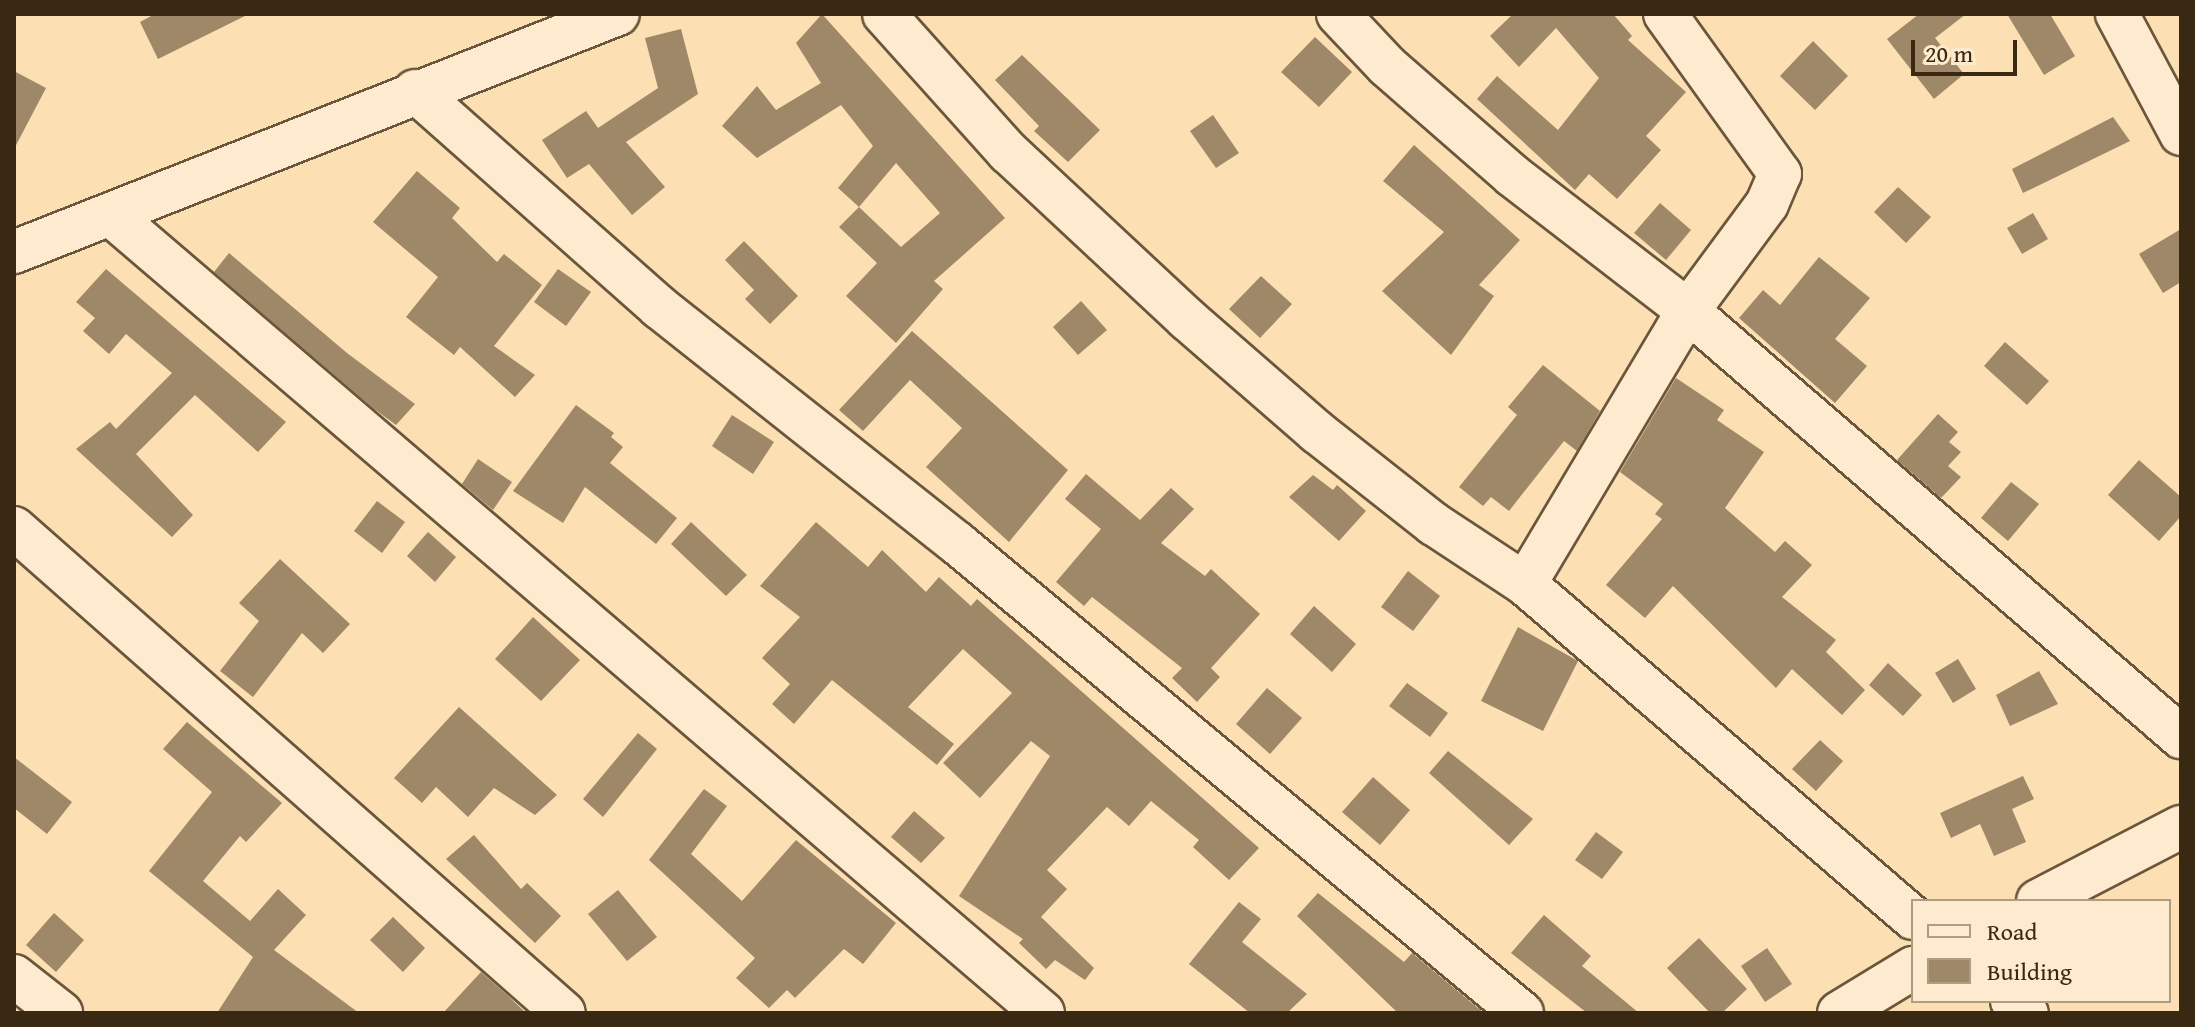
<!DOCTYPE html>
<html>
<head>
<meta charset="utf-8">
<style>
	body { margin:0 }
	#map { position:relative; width:2195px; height:1027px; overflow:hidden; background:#fddfb4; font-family:"Gentium Book Plus",serif }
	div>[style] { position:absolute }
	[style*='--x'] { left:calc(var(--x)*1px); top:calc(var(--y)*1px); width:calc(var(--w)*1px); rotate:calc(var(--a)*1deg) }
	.building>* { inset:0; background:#9f8867 }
	.roads { filter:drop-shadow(2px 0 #6a563b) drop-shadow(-2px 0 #6a563b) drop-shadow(0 2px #6a563b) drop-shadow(0 -2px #6a563b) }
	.minor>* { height:42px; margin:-21px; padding:0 21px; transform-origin:21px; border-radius:21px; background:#feeace }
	span { translate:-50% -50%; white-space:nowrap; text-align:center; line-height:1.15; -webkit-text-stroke:7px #feeace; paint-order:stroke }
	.frame { position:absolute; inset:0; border:16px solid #392913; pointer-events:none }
	.legend { position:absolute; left:1911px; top:899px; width:260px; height:104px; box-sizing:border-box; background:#feeace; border:2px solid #af9d83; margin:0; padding:10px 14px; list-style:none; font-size:24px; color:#392913 }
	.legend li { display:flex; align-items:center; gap:16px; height:40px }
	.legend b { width:40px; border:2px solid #af9d83 }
	.scale { position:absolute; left:1911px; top:40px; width:106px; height:36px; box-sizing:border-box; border:4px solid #392913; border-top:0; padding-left:10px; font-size:24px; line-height:28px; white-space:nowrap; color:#392913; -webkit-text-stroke:6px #feeace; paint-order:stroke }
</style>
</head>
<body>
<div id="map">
	<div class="building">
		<i style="clip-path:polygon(155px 14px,249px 14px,158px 59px,140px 22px)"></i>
		<i style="clip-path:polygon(evenodd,822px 14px,1005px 218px,934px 281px,943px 289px,896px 343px,846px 296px,877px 263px,839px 227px,859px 207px,838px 188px,873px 146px,841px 105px,757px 158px,722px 126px,757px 86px,776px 110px,821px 83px,796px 43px,822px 14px,896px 163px,940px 213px,901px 247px,859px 207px,896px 163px)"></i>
		<i style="clip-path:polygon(1513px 14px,1613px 14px,1632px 36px,1628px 40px,1686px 92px,1646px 136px,1661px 150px,1617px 199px,1589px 174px,1575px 190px,1477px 99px,1497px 76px,1558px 130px,1599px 78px,1556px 28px,1519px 67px,1490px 36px)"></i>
		<i style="clip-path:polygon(1919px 14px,1966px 14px,1935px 38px,1964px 74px,1934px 99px,1887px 39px)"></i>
		<i style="clip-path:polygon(2007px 14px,2050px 14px,2075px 56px,2044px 75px)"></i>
		<i style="clip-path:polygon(681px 29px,698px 94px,626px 142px,665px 187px,632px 215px,589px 164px,567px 178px,542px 140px,586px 111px,598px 128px,658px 88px,645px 38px)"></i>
		<i style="clip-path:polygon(1315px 37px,1352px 72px,1319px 107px,1281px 72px)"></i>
		<i style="clip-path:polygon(1813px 41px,1848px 76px,1815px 110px,1780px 76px)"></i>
		<i style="clip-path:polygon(1022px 55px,1100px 130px,1068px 162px,1034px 131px,1039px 126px,995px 80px)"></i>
		<i style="clip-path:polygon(14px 71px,46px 88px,14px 149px)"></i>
		<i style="clip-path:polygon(1213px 115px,1239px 153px,1216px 168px,1190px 131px)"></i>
		<i style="clip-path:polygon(2113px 117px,2130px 141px,2023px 193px,2012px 169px)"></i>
		<i style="clip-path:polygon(1414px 145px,1520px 240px,1479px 285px,1494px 296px,1451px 355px,1382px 291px,1444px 232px,1383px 181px)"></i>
		<i style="clip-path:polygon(417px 171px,460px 208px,452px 218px,497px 262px,504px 254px,542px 285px,494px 346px,535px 375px,515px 397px,460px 347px,454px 355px,406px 317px,438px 277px,373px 222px)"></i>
		<i style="clip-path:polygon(1898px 187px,1931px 217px,1906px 243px,1874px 212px)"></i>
		<i style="clip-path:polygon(1660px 203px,1691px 230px,1666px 260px,1634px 233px)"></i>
		<i style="clip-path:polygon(2033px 213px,2048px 239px,2022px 254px,2007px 228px)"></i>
		<i style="clip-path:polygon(2181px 229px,2181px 282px,2163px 293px,2139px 254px)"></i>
		<i style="clip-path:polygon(744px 241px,798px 296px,770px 324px,745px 299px,754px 290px,725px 260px)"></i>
		<i style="clip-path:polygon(229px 253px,347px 353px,415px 404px,396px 425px,373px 408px,214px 272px)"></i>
		<i style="clip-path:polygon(1819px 257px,1870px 298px,1835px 339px,1867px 366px,1835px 403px,1739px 318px,1763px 290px,1780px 305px)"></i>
		<i style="clip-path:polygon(106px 269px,286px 422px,258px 452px,195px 395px,136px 454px,193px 515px,172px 537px,76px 449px,110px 422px,116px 429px,172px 373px,126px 334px,109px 354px,83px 331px,95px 318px,76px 302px)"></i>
		<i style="clip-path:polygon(558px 269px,591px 292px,566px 326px,534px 302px)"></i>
		<i style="clip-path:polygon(1261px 276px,1292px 304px,1260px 338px,1229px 309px)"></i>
		<i style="clip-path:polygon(1081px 301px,1107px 330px,1078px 355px,1053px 327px)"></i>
		<i style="clip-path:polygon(912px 331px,1068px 470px,1009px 542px,926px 467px,962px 428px,910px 380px,863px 431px,839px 410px)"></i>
		<i style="clip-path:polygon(2005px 342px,2049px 381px,2027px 405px,1984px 366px)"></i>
		<i style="clip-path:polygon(1543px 365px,1600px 411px,1577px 451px,1564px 441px,1509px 511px,1491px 497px,1483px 506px,1459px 487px,1517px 415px,1508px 407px)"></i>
		<i style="clip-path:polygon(1676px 378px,1724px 410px,1717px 420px,1764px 452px,1725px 508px,1775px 552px,1785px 541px,1812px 565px,1782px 597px,1836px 640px,1826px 652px,1865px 690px,1842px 715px,1792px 669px,1776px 688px,1673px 586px,1645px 618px,1606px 585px,1662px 519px,1655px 514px,1663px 504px,1620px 472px)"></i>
		<i style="clip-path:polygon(576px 405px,614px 433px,611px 437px,623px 447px,610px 463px,677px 518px,656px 544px,585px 487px,563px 523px,513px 491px)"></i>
		<i style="clip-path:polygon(1938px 414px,1958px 432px,1949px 442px,1961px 452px,1948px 466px,1961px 477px,1941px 498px,1897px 460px)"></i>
		<i style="clip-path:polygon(732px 415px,774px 442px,753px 474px,712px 446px)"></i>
		<i style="clip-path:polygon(478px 459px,512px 482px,493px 510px,462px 484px)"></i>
		<i style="clip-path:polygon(2139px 460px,2181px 497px,2181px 516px,2159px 541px,2108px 495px)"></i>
		<i style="clip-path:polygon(1086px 474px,1140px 520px,1171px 488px,1194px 509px,1161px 543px,1205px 576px,1211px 569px,1260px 614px,1211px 668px,1220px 677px,1197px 702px,1172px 678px,1182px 668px,1092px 597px,1084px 606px,1056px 582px,1101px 529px,1065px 499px)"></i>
		<i style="clip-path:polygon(1313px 475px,1333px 490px,1337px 485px,1366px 511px,1339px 541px,1289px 497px)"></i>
		<i style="clip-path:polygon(2011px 482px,2039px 504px,2008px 541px,1981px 518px)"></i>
		<i style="clip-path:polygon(377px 501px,405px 522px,382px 553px,354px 531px)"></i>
		<i style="clip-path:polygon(691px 522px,747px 575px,726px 596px,671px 544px)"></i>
		<i style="clip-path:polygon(816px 522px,868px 567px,882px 550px,926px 592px,939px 577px,971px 606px,977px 599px,1259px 848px,1229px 880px,1193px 847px,1199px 840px,1151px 801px,1129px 826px,1107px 807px,1047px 870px,1067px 889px,1041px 917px,1094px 968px,1085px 980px,1055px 960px,1046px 969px,1019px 943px,1023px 939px,959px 896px,1050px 756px,1031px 741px,980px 798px,943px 763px,1012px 693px,963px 649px,908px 707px,954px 744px,937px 765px,832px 680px,794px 724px,772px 704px,790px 684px,762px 658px,800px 617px,760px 586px)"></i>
		<i style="clip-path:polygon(428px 532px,456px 557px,435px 582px,407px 556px)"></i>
		<i style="clip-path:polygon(280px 559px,350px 624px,323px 653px,302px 633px,253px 697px,220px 671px,259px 621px,239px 603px)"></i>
		<i style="clip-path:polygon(1408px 571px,1440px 596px,1413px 631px,1381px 607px)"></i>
		<i style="clip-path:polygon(1314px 606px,1356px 644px,1332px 672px,1290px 634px)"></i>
		<i style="clip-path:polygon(533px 617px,580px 660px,541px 701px,495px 659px)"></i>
		<i style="clip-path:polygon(1518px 627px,1578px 661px,1543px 731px,1481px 701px)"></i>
		<i style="clip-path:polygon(1958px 659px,1976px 689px,1953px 703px,1935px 673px)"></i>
		<i style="clip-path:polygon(1888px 663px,1922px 695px,1903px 716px,1869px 685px)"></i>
		<i style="clip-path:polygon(2039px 671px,2058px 704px,2010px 726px,1996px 695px)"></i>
		<i style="clip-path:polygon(1407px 683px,1448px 713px,1430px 737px,1389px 706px)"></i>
		<i style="clip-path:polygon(1267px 688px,1302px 718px,1270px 754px,1236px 724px)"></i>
		<i style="clip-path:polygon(459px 707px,557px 795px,535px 815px,494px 788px,468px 817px,436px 787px,422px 803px,394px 778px)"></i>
		<i style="clip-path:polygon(187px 722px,282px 803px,246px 842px,240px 836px,203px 881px,250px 921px,278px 889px,306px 915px,274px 950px,359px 1013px,217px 1013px,253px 957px,149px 871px,212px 792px,163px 749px)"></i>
		<i style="clip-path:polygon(638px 733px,657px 749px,603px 817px,583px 799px)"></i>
		<i style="clip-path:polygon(1820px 740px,1843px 761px,1816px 791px,1792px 769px)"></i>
		<i style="clip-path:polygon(1448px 751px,1533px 819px,1509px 845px,1429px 773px)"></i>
		<i style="clip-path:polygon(14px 757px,72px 802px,47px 834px,14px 808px)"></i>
		<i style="clip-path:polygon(2023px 776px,2034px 799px,2012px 809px,2026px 842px,1994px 856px,1980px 824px,1951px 838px,1940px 813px)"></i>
		<i style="clip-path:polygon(1373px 777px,1410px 810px,1380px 845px,1342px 812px)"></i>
		<i style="clip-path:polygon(704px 789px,727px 806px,691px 854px,742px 901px,796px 840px,896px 923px,863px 964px,844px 949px,795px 998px,787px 990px,769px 1008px,736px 978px,755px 958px,649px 860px)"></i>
		<i style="clip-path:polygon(914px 811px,945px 838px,921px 863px,891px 837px)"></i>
		<i style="clip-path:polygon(1596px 832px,1623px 852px,1602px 879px,1575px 860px)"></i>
		<i style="clip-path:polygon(474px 835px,521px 889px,527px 883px,561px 916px,535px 943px,446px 859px)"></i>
		<i style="clip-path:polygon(618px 890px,657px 937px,627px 961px,588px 914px)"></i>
		<i style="clip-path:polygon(1318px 893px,1404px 962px,1412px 953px,1484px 1013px,1398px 1013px,1297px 916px)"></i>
		<i style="clip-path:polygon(1239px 902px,1261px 919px,1242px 942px,1307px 994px,1287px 1013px,1250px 1013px,1189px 964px)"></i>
		<i style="clip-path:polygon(54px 913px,84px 940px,56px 972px,26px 945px)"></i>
		<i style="clip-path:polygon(1544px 915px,1591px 956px,1582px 966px,1639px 1013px,1587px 1013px,1511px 953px)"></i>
		<i style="clip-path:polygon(393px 917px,425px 948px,403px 972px,370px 940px)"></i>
		<i style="clip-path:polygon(1699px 938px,1747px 989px,1722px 1013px,1710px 1013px,1667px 968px)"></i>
		<i style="clip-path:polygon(1767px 948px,1792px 984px,1765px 1002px,1741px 966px)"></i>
		<i style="clip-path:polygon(481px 972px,505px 993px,526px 1013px,443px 1013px)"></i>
	</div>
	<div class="roads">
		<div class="minor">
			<i style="--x:884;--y:14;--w:186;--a:48.1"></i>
			<i style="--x:1008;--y:152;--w:245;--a:43"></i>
			<i style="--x:1187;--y:319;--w:172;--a:41"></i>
			<i style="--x:1317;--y:432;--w:149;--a:38.2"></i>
			<i style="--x:1434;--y:524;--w:109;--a:33.4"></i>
			<i style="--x:1525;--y:584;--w:512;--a:40.72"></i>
			<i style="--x:1338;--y:14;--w:71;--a:46.7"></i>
			<i style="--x:1387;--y:66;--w:167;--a:41.1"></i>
			<i style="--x:1513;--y:176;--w:221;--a:37.6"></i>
			<i style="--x:1688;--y:311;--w:652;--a:40.83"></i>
			<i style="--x:2117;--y:14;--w:136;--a:61.9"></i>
			<i style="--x:415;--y:91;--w:326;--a:41.5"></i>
			<i style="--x:659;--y:307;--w:380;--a:38.4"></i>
			<i style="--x:957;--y:543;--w:735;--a:39.76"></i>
			<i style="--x:111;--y:215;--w:1227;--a:40.57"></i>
			<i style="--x:14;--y:252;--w:649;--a:-21.51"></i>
			<i style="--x:14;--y:528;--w:733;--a:41.41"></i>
			<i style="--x:1525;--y:584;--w:318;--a:-59.2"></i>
			<i style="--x:1688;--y:311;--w:133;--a:-53.6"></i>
			<i style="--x:1767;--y:204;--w:33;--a:-67"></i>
			<i style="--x:1780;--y:174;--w:197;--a:-125.7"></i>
			<i style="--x:2038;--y:901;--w:161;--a:-27.4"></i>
			<i style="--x:14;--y:976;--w:60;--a:38.2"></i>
			<i style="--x:2012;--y:1001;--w:19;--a:39"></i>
			<i style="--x:1839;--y:1013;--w:87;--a:-31.3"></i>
		</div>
	</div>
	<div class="frame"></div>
	<ul class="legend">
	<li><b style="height:10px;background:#feeace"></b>Road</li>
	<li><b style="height:22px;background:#9f8867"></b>Building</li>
	</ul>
	<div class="scale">20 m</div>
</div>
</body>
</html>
